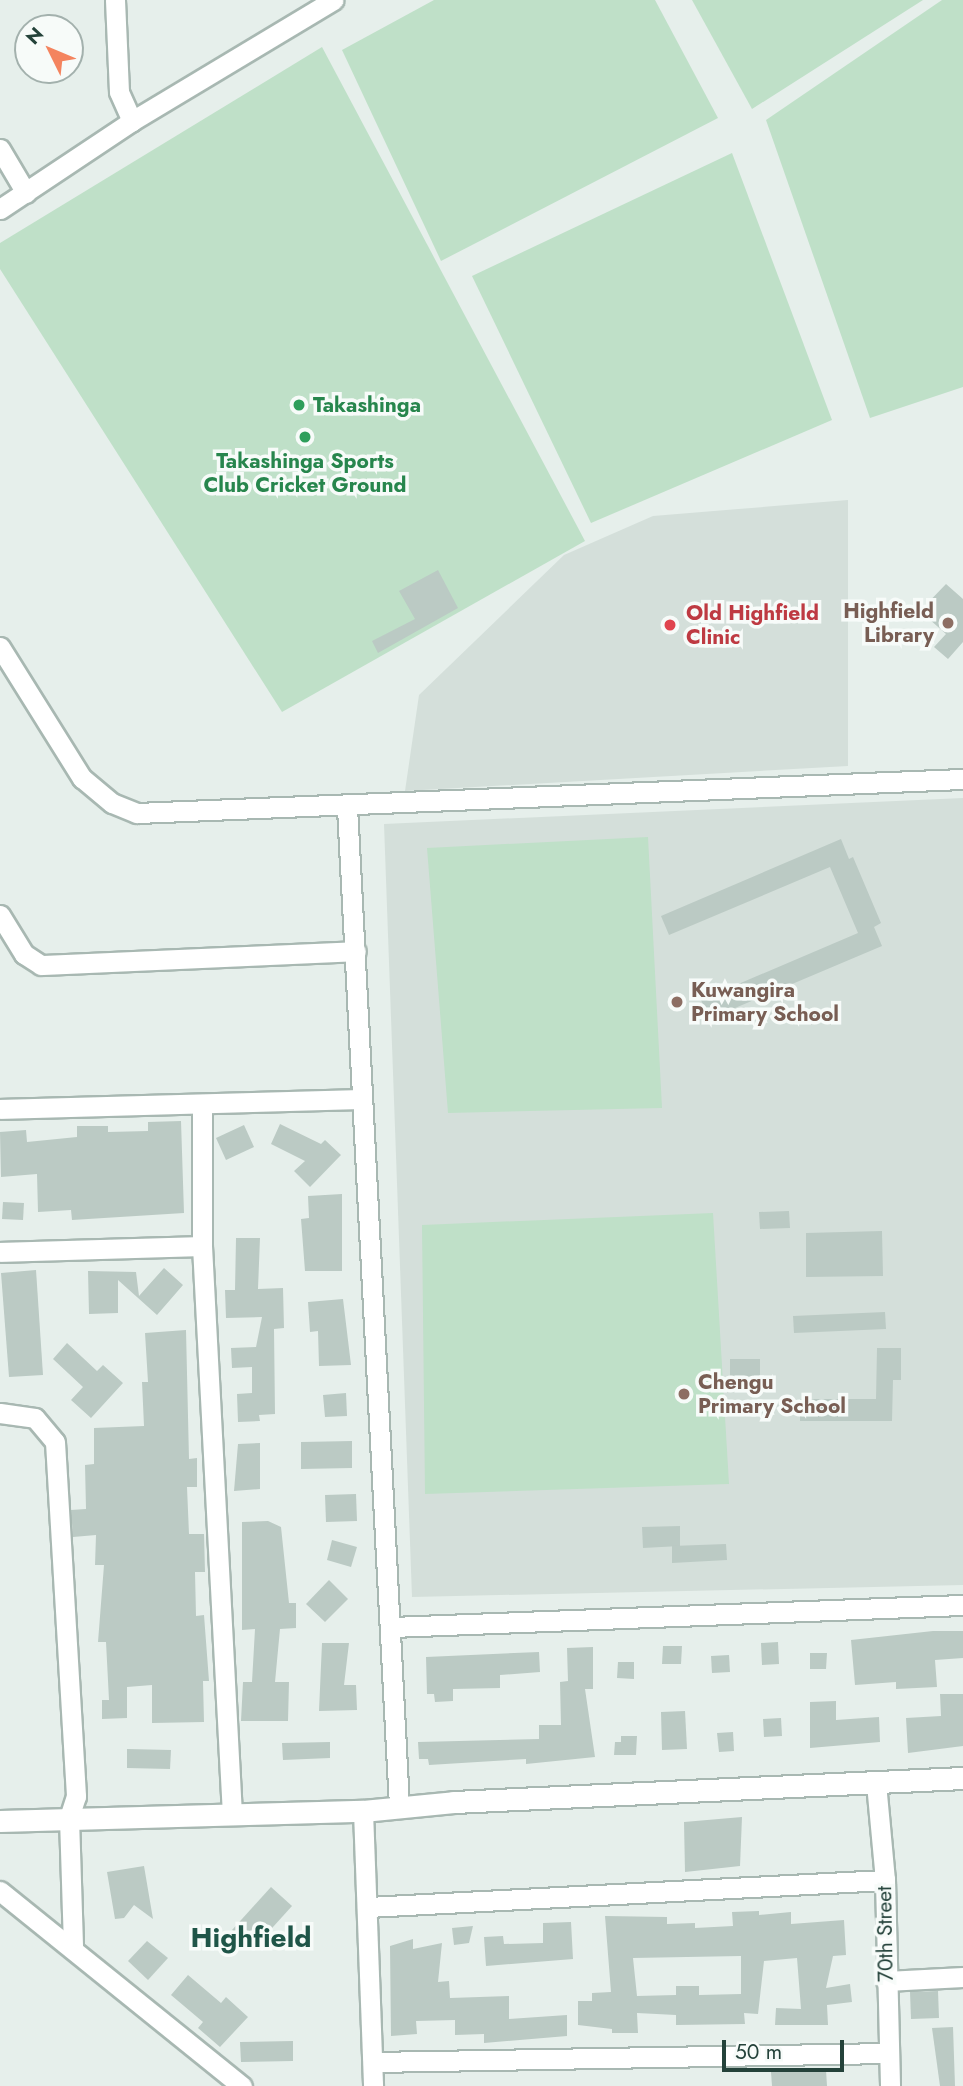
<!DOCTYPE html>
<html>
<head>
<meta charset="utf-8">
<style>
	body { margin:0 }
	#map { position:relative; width:963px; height:2086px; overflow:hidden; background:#e6efeb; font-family:Jost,sans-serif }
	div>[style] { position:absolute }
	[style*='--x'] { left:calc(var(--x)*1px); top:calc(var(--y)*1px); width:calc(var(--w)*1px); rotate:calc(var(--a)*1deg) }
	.built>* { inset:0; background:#d4dfda }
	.green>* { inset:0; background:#bfe0c8 }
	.building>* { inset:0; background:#bbcac4 }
	.roads { filter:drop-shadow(2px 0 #a8b8b2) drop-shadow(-2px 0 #a8b8b2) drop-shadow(0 2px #a8b8b2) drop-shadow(0 -2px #a8b8b2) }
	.street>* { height:19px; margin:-9.5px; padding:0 9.5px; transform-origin:9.5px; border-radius:9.5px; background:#fff }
	.secondary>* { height:21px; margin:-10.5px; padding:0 10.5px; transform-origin:10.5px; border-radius:10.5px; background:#fff }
	.dots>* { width:19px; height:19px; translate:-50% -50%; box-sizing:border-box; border:4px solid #f7fbf9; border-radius:50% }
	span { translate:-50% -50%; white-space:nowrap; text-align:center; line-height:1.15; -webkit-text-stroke:7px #f7fbf9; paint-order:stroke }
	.leisure-label { font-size:21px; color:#27864d; font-weight:700 }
	.left { translate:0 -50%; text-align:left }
	.education-label { font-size:21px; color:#785e54; font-weight:700 }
	.right { translate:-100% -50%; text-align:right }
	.health-label { font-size:21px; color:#be3a42; font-weight:700 }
	.street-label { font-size:21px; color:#24423a }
	.district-label { font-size:28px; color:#1f5548; font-weight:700 }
	.north { position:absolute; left:14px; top:14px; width:70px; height:70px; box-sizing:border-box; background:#f7fbf9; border:2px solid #a3b1ad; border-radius:50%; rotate:313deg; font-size:19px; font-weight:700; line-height:28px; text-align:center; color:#24423a }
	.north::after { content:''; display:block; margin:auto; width:24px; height:32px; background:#f4845f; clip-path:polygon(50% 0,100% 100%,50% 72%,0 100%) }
	.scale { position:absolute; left:722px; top:2040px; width:122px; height:32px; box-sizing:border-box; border:4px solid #24423a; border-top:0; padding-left:9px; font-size:21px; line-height:24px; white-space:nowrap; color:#24423a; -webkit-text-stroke:5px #f7fbf9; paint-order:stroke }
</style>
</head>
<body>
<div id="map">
	<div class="built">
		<i style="clip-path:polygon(848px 500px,848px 766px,405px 791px,419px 695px,564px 555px,653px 516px)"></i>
		<i style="clip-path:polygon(963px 798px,963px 1585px,412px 1597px,384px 824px)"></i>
	</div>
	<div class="green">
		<i style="clip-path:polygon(434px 0,655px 0,718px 118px,441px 261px,342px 50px)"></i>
		<i style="clip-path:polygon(692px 0,923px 0,752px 109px)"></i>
		<i style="clip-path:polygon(942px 0,963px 0,963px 387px,870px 418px,766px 120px)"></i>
		<i style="clip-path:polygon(322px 47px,585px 541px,282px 712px,0 269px,0 243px)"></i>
		<i style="clip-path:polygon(732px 153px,832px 420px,591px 523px,472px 276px)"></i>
		<i style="clip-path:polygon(648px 837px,662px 1108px,448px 1113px,427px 848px)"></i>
		<i style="clip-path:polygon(713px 1213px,729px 1484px,425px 1494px,422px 1225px)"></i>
	</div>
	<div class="building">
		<i style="clip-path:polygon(438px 570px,458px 608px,378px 653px,372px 641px,415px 619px,399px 591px)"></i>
		<i style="clip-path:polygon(946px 584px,963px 599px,963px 642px,948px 659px,934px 647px,946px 634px,920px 611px)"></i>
		<i style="clip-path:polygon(841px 839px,849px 859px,853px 857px,881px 923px,874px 927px,882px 946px,709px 1019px,701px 1000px,858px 933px,830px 867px,669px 935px,661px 916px)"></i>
		<i style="clip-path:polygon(181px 1121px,184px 1213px,72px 1220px,71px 1210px,38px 1212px,37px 1174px,1px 1177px,0 1132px,26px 1130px,27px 1142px,77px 1137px,77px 1126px,108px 1126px,108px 1132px,148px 1131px,148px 1122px)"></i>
		<i style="clip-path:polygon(280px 1124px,321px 1144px,325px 1140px,341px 1155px,310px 1187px,294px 1171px,305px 1161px,271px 1144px)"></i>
		<i style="clip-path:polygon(244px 1125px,254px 1147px,226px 1160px,216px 1138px)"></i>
		<i style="clip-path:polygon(342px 1194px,342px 1271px,305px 1271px,301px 1219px,309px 1218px,308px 1196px)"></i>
		<i style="clip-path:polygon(3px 1202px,24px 1203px,23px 1220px,2px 1219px)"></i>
		<i style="clip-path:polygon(789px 1211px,790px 1228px,760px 1229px,759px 1212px)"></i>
		<i style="clip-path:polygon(882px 1231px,883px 1276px,806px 1277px,806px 1233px)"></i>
		<i style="clip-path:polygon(236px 1238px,260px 1238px,258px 1289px,283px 1288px,284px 1328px,274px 1329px,275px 1414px,259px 1415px,260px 1421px,238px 1422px,237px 1394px,252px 1393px,252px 1367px,232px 1368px,231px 1348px,256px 1347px,262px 1317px,226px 1318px,225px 1290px,235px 1290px)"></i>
		<i style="clip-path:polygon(164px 1268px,183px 1285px,157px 1315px,118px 1280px,118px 1313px,89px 1314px,88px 1271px,136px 1272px,139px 1296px)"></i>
		<i style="clip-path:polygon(36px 1270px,43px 1375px,9px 1377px,1px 1273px)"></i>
		<i style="clip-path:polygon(343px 1299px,351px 1365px,319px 1366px,318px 1331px,310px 1332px,308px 1302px)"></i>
		<i style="clip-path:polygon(885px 1312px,886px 1329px,794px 1333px,793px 1316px)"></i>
		<i style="clip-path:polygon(186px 1330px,189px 1459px,197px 1458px,197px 1487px,187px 1487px,189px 1534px,204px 1534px,205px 1572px,195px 1572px,196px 1616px,204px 1615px,209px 1681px,203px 1681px,204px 1722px,152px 1723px,152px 1685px,127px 1687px,127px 1718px,102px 1719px,102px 1700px,109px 1700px,106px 1642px,98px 1642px,104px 1565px,95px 1565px,96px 1535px,73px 1537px,71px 1510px,86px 1509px,85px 1465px,94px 1464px,94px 1428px,144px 1426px,142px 1382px,148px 1382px,145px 1333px)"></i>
		<i style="clip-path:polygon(67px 1343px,97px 1371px,103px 1365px,123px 1383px,91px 1418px,71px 1400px,83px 1387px,53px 1359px)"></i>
		<i style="clip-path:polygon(877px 1348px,901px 1348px,901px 1380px,893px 1380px,892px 1421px,800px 1421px,800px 1399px,876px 1399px)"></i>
		<i style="clip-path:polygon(730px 1359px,760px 1359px,760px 1376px,730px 1377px)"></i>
		<i style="clip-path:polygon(346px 1393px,347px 1416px,325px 1417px,323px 1395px)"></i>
		<i style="clip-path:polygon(352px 1441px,352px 1468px,301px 1469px,301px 1442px)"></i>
		<i style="clip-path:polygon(260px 1443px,260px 1489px,234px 1491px,238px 1444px)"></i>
		<i style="clip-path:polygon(356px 1494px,357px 1521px,326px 1522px,325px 1495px)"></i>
		<i style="clip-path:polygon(268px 1521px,281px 1527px,289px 1603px,296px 1603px,296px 1628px,280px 1629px,275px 1682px,289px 1682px,288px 1721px,241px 1721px,243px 1682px,252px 1682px,255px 1629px,242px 1630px,242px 1522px)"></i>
		<i style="clip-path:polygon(680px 1526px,680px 1546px,643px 1548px,642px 1527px)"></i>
		<i style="clip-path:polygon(332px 1540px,357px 1547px,351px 1567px,327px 1560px)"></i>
		<i style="clip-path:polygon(726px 1544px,727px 1560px,672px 1563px,672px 1546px)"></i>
		<i style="clip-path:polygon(329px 1580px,348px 1599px,325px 1622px,306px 1604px)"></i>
		<i style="clip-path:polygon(933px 1631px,963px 1631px,963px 1658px,935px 1660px,937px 1687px,896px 1689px,896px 1682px,855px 1685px,851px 1640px)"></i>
		<i style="clip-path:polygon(778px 1642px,779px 1664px,762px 1665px,761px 1643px)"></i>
		<i style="clip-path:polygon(322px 1643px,349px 1643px,344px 1685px,356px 1685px,357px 1710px,319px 1711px)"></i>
		<i style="clip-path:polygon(663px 1646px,682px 1646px,681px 1664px,662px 1664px)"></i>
		<i style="clip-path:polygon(593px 1647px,593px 1689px,585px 1689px,595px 1757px,526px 1764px,526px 1759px,429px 1765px,428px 1759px,419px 1759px,418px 1742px,539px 1739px,539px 1725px,561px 1725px,560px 1682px,568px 1681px,567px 1648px)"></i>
		<i style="clip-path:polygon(539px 1652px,540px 1672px,500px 1675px,500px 1688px,453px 1689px,453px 1701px,435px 1702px,434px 1694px,427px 1694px,426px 1657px)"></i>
		<i style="clip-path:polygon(810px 1653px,827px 1653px,826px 1669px,810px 1669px)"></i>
		<i style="clip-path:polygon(729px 1655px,730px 1672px,712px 1673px,711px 1656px)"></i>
		<i style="clip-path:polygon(618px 1662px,634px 1662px,634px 1679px,617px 1678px)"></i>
		<i style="clip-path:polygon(940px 1694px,963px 1694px,963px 1746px,908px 1753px,906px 1718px,941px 1716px)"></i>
		<i style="clip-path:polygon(836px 1701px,836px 1720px,879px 1717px,880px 1742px,810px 1748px,810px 1702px)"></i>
		<i style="clip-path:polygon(685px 1711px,687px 1749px,662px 1750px,661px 1712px)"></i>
		<i style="clip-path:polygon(781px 1718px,782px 1736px,764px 1737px,763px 1719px)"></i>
		<i style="clip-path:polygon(733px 1732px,734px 1751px,719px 1752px,717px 1733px)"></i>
		<i style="clip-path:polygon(621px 1736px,637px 1736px,636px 1755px,614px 1755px,615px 1742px,621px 1742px)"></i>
		<i style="clip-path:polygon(330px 1742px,330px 1758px,283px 1760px,282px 1743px)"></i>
		<i style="clip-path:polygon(127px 1749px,171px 1750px,170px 1769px,127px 1768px)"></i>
		<i style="clip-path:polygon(742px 1817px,740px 1866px,685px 1872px,684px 1822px)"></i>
		<i style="clip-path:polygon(144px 1866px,153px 1919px,134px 1905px,124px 1918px,115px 1919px,107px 1872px)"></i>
		<i style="clip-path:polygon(271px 1887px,292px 1906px,253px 1949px,232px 1930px)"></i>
		<i style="clip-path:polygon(evenodd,759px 1911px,759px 1915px,791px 1912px,791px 1924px,844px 1920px,846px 1955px,833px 1956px,826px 1988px,850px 1984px,852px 2002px,827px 2005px,828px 2025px,775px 2025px,776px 2008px,801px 2009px,797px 1958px,764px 1961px,758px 2014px,744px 2013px,745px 2024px,676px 2025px,676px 2015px,637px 2013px,638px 2033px,612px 2033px,612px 2029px,578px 2025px,578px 2001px,592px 2001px,592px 1993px,611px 1992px,605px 1916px,667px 1917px,667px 1924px,695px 1923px,695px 1928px,733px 1926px,732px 1912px,759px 1911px,741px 1956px,741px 1994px,699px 1995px,699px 1986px,676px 1986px,676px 1995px,637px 1996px,633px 1958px,741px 1956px)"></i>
		<i style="clip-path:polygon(571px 1922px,573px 1959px,486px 1966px,484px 1937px,503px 1936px,504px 1944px,543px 1943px,543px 1923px)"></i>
		<i style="clip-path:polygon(473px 1926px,469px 1943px,454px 1945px,452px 1928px)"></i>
		<i style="clip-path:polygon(413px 1939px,413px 1949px,442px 1943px,438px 1982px,449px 1981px,450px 1998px,509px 1996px,509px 2019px,567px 2015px,567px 2036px,484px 2043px,484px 2034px,455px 2035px,455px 2020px,416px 2021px,417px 2034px,391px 2036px,390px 1946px)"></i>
		<i style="clip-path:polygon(147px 1941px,168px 1958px,148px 1980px,128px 1961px)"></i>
		<i style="clip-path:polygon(188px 1975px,221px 2003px,226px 1997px,248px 2017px,220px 2047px,198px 2028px,203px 2022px,171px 1995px)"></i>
		<i style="clip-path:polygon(938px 1991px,939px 2018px,911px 2019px,910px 1992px)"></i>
		<i style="clip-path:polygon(953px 2027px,955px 2086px,940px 2086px,932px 2028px)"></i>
		<i style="clip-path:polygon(293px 2041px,293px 2061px,241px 2062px,240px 2042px)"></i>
		<i style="clip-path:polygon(826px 2070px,827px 2086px,772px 2086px,771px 2072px)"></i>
	</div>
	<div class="roads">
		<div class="street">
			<i style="--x:115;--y:0;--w:92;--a:87.5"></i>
			<i style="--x:119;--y:92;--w:32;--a:66"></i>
			<i style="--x:0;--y:149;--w:51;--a:59.4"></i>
			<i style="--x:0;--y:209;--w:159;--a:-33.7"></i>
			<i style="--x:132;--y:121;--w:235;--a:-31"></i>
			<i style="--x:0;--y:647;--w:155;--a:58"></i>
			<i style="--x:82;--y:778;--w:39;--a:40"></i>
			<i style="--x:112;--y:803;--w:27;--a:22"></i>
			<i style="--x:137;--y:813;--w:827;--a:-2.36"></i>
			<i style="--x:347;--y:807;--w:1000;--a:87.02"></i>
			<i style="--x:0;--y:915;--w:46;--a:58.4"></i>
			<i style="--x:24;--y:954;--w:20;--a:33"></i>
			<i style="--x:41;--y:965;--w:315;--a:-2.5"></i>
			<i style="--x:202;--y:1105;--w:141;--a:90"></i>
			<i style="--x:202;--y:1246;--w:569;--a:86.98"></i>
			<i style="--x:0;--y:1109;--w:361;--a:-1.6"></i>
			<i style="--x:0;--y:1252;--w:202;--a:-1.7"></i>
			<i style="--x:0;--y:1413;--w:35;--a:8"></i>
			<i style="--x:35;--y:1418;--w:31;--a:50"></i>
			<i style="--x:55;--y:1442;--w:355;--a:86.6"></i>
			<i style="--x:76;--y:1796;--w:23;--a:108"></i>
			<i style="--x:69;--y:1818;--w:130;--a:88.2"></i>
			<i style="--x:392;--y:1627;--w:571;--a:-2.21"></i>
			<i style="--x:876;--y:1783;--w:97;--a:84.7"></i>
			<i style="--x:885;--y:1880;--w:206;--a:88.6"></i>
			<i style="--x:363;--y:1811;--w:275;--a:87.9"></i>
			<i style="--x:0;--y:1891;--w:311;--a:38.9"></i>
			<i style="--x:368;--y:1907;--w:518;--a:-2.99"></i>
			<i style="--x:886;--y:1981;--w:77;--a:-3"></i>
			<i style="--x:373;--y:2062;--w:514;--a:-1"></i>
		</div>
		<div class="secondary">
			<i style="--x:0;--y:1821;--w:363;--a:-1.6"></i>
			<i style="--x:363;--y:1811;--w:91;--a:-5.6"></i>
			<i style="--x:454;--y:1802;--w:510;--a:-2.7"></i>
		</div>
	</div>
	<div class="dots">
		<i style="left:299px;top:405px;background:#2e9e5b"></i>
		<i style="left:305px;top:437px;background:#2e9e5b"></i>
		<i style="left:948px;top:623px;background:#8d6e63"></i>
		<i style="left:670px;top:625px;background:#e0444e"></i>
		<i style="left:677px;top:1002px;background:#8d6e63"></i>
		<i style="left:684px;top:1394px;background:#8d6e63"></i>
	</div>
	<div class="leisure-label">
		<span class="left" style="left:313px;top:405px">Takashinga</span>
		<span style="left:305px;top:473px">Takashinga Sports<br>Club Cricket Ground</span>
	</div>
	<div class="education-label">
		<span class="right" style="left:934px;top:623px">Highfield<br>Library</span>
		<span class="left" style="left:691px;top:1002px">Kuwangira<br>Primary School</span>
		<span class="left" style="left:698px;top:1394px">Chengu<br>Primary School</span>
	</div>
	<div class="health-label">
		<span class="left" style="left:686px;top:625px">Old Highfield<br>Clinic</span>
	</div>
	<div class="street-label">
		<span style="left:885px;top:1934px;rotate:-91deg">70th Street</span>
	</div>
	<div class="district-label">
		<span style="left:251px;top:1938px">Highfield</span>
	</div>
	<div class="north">N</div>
	<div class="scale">50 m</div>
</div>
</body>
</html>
